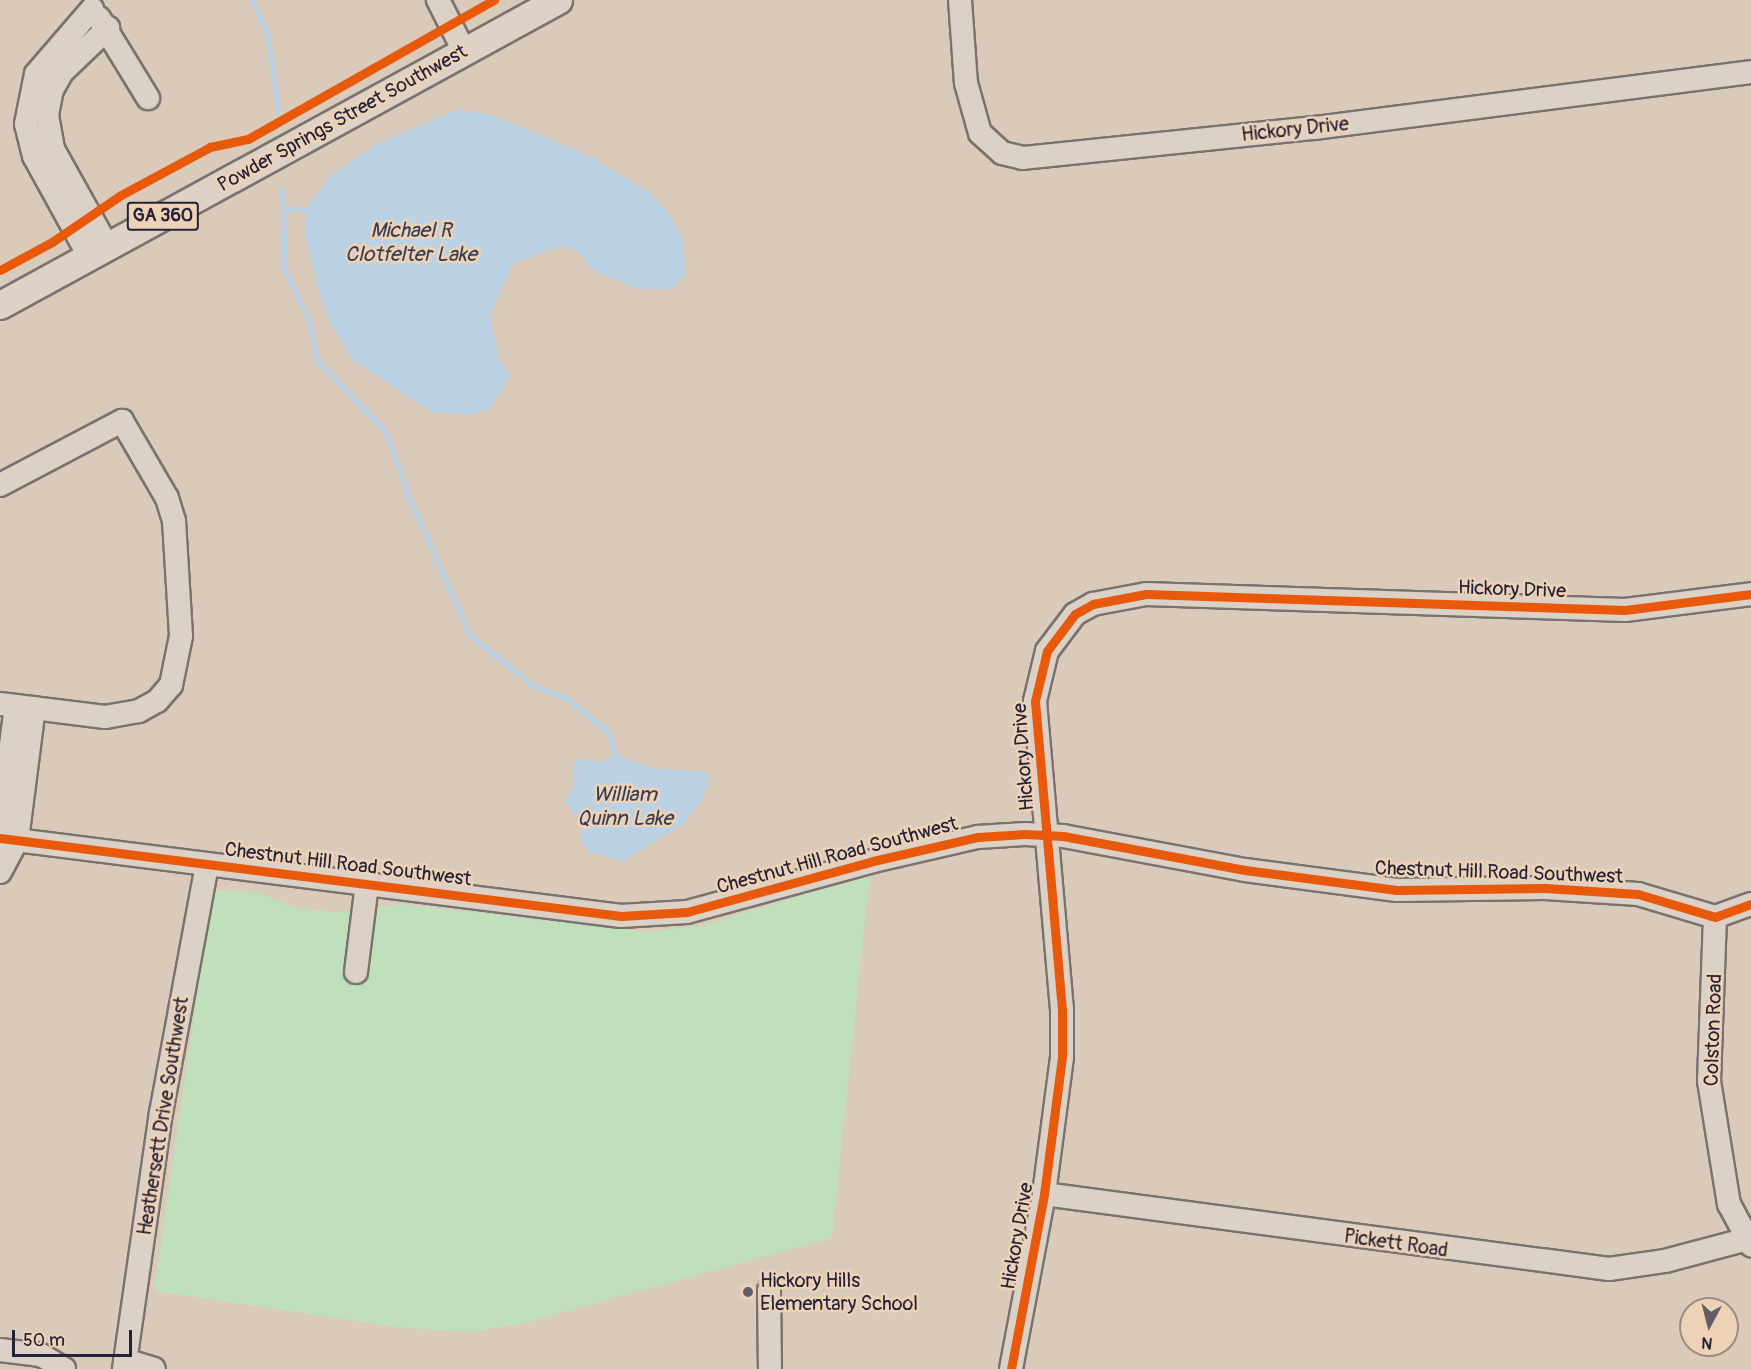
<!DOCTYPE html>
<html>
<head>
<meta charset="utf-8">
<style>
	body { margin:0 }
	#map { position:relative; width:1751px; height:1369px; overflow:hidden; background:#dacab9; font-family:Pangolin,sans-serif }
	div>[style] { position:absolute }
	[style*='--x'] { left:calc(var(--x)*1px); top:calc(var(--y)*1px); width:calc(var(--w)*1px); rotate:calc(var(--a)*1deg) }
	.green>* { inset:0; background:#c0dfbb }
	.water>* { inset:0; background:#bad2e4 }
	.stream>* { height:4.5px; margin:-2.25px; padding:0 2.25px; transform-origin:2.25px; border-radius:2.25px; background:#bad2e4 }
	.roads { filter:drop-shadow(2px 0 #79726f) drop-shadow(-2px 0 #79726f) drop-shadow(0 2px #79726f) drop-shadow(0 -2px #79726f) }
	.minor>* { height:22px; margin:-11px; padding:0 11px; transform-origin:11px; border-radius:11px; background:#dbd1c6 }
	.major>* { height:27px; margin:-13.5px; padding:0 13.5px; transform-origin:13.5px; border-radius:13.5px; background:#ddd2c5 }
	.cycleway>* { height:9px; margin:-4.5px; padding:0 4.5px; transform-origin:4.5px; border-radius:4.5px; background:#e8590c }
	.dots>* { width:16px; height:16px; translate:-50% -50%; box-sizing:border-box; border:3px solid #eed2b5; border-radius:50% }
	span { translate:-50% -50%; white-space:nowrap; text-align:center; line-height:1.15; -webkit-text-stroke:5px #eed2b5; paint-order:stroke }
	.shield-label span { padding:2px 4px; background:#eed2b5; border:2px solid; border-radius:4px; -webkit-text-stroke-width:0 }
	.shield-label { font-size:18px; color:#22223b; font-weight:700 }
	.street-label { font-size:20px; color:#22223b }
	.poi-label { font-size:20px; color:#22223b }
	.left { translate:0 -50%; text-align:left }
	.water-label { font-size:21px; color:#373d57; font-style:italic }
	.north { position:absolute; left:1679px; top:1297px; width:60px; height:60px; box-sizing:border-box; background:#eed2b5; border:2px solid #9c8c84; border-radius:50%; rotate:187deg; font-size:16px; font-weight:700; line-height:24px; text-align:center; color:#22223b }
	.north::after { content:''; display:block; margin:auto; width:21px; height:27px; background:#625d67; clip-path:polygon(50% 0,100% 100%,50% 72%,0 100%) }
	.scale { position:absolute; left:12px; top:1330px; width:120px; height:27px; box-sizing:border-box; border:3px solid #22223b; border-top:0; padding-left:8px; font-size:18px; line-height:21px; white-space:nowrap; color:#22223b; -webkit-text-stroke:4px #eed2b5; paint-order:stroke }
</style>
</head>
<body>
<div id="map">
	<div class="green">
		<i style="clip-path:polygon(870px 874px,832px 1238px,521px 1324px,473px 1332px,403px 1328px,154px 1291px,211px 899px,217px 890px,257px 892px,293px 907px,334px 912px,401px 904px,648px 932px,704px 925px)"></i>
	</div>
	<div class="water">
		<i style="clip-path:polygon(456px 110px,492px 115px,591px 157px,653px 195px,672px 218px,683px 240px,686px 275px,673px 289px,637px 289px,590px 269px,584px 257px,569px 247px,552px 249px,512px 264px,490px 317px,499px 358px,510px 376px,490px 409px,470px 415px,431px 412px,354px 361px,330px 322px,318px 289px,305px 234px,306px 210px,329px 177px,375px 145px)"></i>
		<i style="clip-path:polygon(615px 755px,651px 768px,705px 772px,709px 783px,700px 804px,682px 825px,623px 861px,589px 852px,581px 843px,582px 825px,566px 801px,575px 782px,573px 768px,579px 758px,601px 762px)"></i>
	</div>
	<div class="stream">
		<i style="--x:253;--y:0;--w:38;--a:67"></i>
		<i style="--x:268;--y:35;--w:78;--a:81.9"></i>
		<i style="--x:282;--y:190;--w:18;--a:84"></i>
		<i style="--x:284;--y:208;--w:22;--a:5"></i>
		<i style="--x:284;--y:208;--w:61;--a:89.1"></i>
		<i style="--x:285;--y:269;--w:56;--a:64.8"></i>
		<i style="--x:309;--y:320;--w:42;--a:77.6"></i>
		<i style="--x:318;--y:361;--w:100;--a:46.2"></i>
		<i style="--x:387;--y:433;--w:67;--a:70.8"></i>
		<i style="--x:409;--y:496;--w:152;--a:66.3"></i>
		<i style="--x:470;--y:635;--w:78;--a:38.8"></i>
		<i style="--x:531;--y:684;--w:42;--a:22.3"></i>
		<i style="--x:570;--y:700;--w:52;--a:40.4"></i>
		<i style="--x:610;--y:734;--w:22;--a:77"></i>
	</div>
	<div class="roads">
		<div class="minor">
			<i style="--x:438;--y:0;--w:57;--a:63"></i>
			<i style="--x:960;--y:0;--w:83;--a:85.9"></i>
			<i style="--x:966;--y:83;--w:52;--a:74.4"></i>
			<i style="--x:980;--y:133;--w:30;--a:42"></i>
			<i style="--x:1002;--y:153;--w:22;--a:13"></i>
			<i style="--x:1023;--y:158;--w:294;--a:-5.9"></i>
			<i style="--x:1315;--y:128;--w:440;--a:-7.3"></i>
			<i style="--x:99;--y:18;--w:94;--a:58.5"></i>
			<i style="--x:107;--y:246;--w:111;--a:-119.1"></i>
			<i style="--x:53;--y:149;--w:35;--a:-100"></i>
			<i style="--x:47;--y:115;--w:25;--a:-79"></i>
			<i style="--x:52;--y:90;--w:21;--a:-61"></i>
			<i style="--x:62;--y:72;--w:64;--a:-43.7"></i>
			<i style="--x:89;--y:256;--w:114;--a:-118.8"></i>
			<i style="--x:34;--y:156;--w:33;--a:-104"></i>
			<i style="--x:26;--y:124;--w:51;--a:-78.7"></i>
			<i style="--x:36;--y:74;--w:86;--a:-49.3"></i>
			<i style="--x:0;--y:485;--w:138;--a:-27.7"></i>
			<i style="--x:122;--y:421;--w:89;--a:59.7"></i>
			<i style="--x:167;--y:498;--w:24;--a:73"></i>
			<i style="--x:174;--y:521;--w:115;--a:86.5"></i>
			<i style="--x:181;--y:636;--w:50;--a:101.5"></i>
			<i style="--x:171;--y:685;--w:21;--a:131"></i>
			<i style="--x:157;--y:701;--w:21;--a:151"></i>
			<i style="--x:139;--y:711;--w:35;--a:170"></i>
			<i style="--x:105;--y:717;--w:106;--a:-172.9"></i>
			<i style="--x:0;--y:832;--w:127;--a:-82.8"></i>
			<i style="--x:0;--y:838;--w:626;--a:7.16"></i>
			<i style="--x:621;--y:916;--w:66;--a:-3.5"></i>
			<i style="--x:687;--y:912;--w:193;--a:-15.3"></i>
			<i style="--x:873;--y:861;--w:108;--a:-12.9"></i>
			<i style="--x:978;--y:837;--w:47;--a:-3.7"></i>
			<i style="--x:1025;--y:834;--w:38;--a:3"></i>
			<i style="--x:1063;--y:836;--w:185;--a:10.6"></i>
			<i style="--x:1245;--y:870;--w:153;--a:7.5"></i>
			<i style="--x:1397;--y:890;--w:148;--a:-0.8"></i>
			<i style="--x:1545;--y:888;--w:93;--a:3.7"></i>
			<i style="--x:1638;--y:894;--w:80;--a:16.6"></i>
			<i style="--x:1715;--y:917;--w:38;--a:-20"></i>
			<i style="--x:0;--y:872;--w:36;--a:-62"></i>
			<i style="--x:17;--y:840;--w:133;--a:-82.7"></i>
			<i style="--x:1715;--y:917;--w:164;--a:92.1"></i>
			<i style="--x:1709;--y:1081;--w:125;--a:80.8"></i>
			<i style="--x:1729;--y:1204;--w:47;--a:61.8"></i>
			<i style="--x:356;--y:972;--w:89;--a:-82.9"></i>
			<i style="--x:1044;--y:1194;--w:570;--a:7.56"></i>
			<i style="--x:1609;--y:1269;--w:57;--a:-8.1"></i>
			<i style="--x:1665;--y:1261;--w:85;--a:-15"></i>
			<i style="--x:769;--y:1290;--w:79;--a:89.3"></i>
			<i style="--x:0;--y:1350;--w:41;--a:7"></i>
			<i style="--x:41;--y:1355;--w:27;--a:31"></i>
			<i style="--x:125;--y:1360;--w:30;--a:17"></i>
			<i style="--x:124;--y:1369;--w:259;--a:-81.8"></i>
			<i style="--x:161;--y:1113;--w:253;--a:-79.5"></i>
			<i style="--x:1011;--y:1369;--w:178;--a:-79.3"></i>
			<i style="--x:1044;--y:1194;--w:138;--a:-82.5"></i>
			<i style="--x:1062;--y:1057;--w:47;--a:-90"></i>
			<i style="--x:1062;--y:1010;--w:310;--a:-95"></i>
			<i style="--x:1035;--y:701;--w:51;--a:-76.5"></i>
			<i style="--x:1047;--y:651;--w:46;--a:-52.9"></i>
			<i style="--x:1075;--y:614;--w:21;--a:-29"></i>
			<i style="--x:1093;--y:604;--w:54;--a:-10.7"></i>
			<i style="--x:1146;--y:594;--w:479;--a:1.9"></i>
			<i style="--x:1625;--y:610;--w:127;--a:-7.2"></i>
		</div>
		<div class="major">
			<i style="--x:0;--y:305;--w:636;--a:-28.66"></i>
		</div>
	</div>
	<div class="cycleway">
		<i style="--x:0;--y:270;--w:59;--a:-28.3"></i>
		<i style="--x:52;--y:242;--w:83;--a:-34.3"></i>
		<i style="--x:121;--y:195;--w:101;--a:-28.3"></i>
		<i style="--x:210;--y:147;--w:39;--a:-12"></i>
		<i style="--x:248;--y:139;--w:283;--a:-29.5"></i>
		<i style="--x:0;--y:838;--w:626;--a:7.16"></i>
		<i style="--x:621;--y:916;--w:66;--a:-3.5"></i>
		<i style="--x:687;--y:912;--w:193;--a:-15.3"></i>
		<i style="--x:873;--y:861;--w:108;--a:-12.9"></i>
		<i style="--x:978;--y:837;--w:47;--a:-3.7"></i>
		<i style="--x:1025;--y:834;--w:38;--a:3"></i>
		<i style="--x:1063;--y:836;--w:185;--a:10.6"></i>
		<i style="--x:1245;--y:870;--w:153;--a:7.5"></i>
		<i style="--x:1397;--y:890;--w:148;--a:-0.8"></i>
		<i style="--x:1545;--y:888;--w:93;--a:3.7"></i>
		<i style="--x:1638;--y:894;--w:80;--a:16.6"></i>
		<i style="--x:1715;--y:917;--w:38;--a:-20"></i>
		<i style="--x:1011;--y:1369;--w:178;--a:-79.3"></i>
		<i style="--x:1044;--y:1194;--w:138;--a:-82.5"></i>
		<i style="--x:1062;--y:1057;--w:47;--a:-90"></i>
		<i style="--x:1062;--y:1010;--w:310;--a:-95"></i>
		<i style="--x:1035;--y:701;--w:51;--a:-76.5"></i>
		<i style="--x:1047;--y:651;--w:46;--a:-52.9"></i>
		<i style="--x:1075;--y:614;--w:21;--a:-29"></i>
		<i style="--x:1093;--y:604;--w:54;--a:-10.7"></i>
		<i style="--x:1146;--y:594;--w:479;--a:1.9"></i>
		<i style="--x:1625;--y:610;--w:127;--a:-7.2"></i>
	</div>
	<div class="dots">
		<i style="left:748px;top:1292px;background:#625d67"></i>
	</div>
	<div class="shield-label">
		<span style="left:163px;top:216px">GA 360</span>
	</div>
	<div class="street-label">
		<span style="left:342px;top:118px;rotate:-29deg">Powder Springs Street Southwest</span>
		<span style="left:1295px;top:129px;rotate:-6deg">Hickory Drive</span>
		<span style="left:1512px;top:589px;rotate:2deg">Hickory Drive</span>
		<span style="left:1023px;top:757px;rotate:-94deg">Hickory Drive</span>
		<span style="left:837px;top:855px;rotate:-15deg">Chestnut Hill Road Southwest</span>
		<span style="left:348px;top:864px;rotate:7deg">Chestnut Hill Road Southwest</span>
		<span style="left:1499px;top:872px;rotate:2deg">Chestnut Hill Road Southwest</span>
		<span style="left:1713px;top:1030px;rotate:-88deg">Colston Road</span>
		<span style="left:163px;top:1116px;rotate:-81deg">Heathersett Drive Southwest</span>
		<span style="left:1017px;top:1236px;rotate:-80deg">Hickory Drive</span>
		<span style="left:1396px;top:1243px;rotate:8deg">Pickett Road</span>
	</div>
	<div class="poi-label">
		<span class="left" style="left:760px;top:1292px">Hickory Hills<br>Elementary School</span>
	</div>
	<div class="water-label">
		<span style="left:411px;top:243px">Michael R<br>Clotfelter Lake</span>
		<span style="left:625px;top:807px">William<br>Quinn Lake</span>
	</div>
	<div class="north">N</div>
	<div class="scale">50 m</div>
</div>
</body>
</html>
